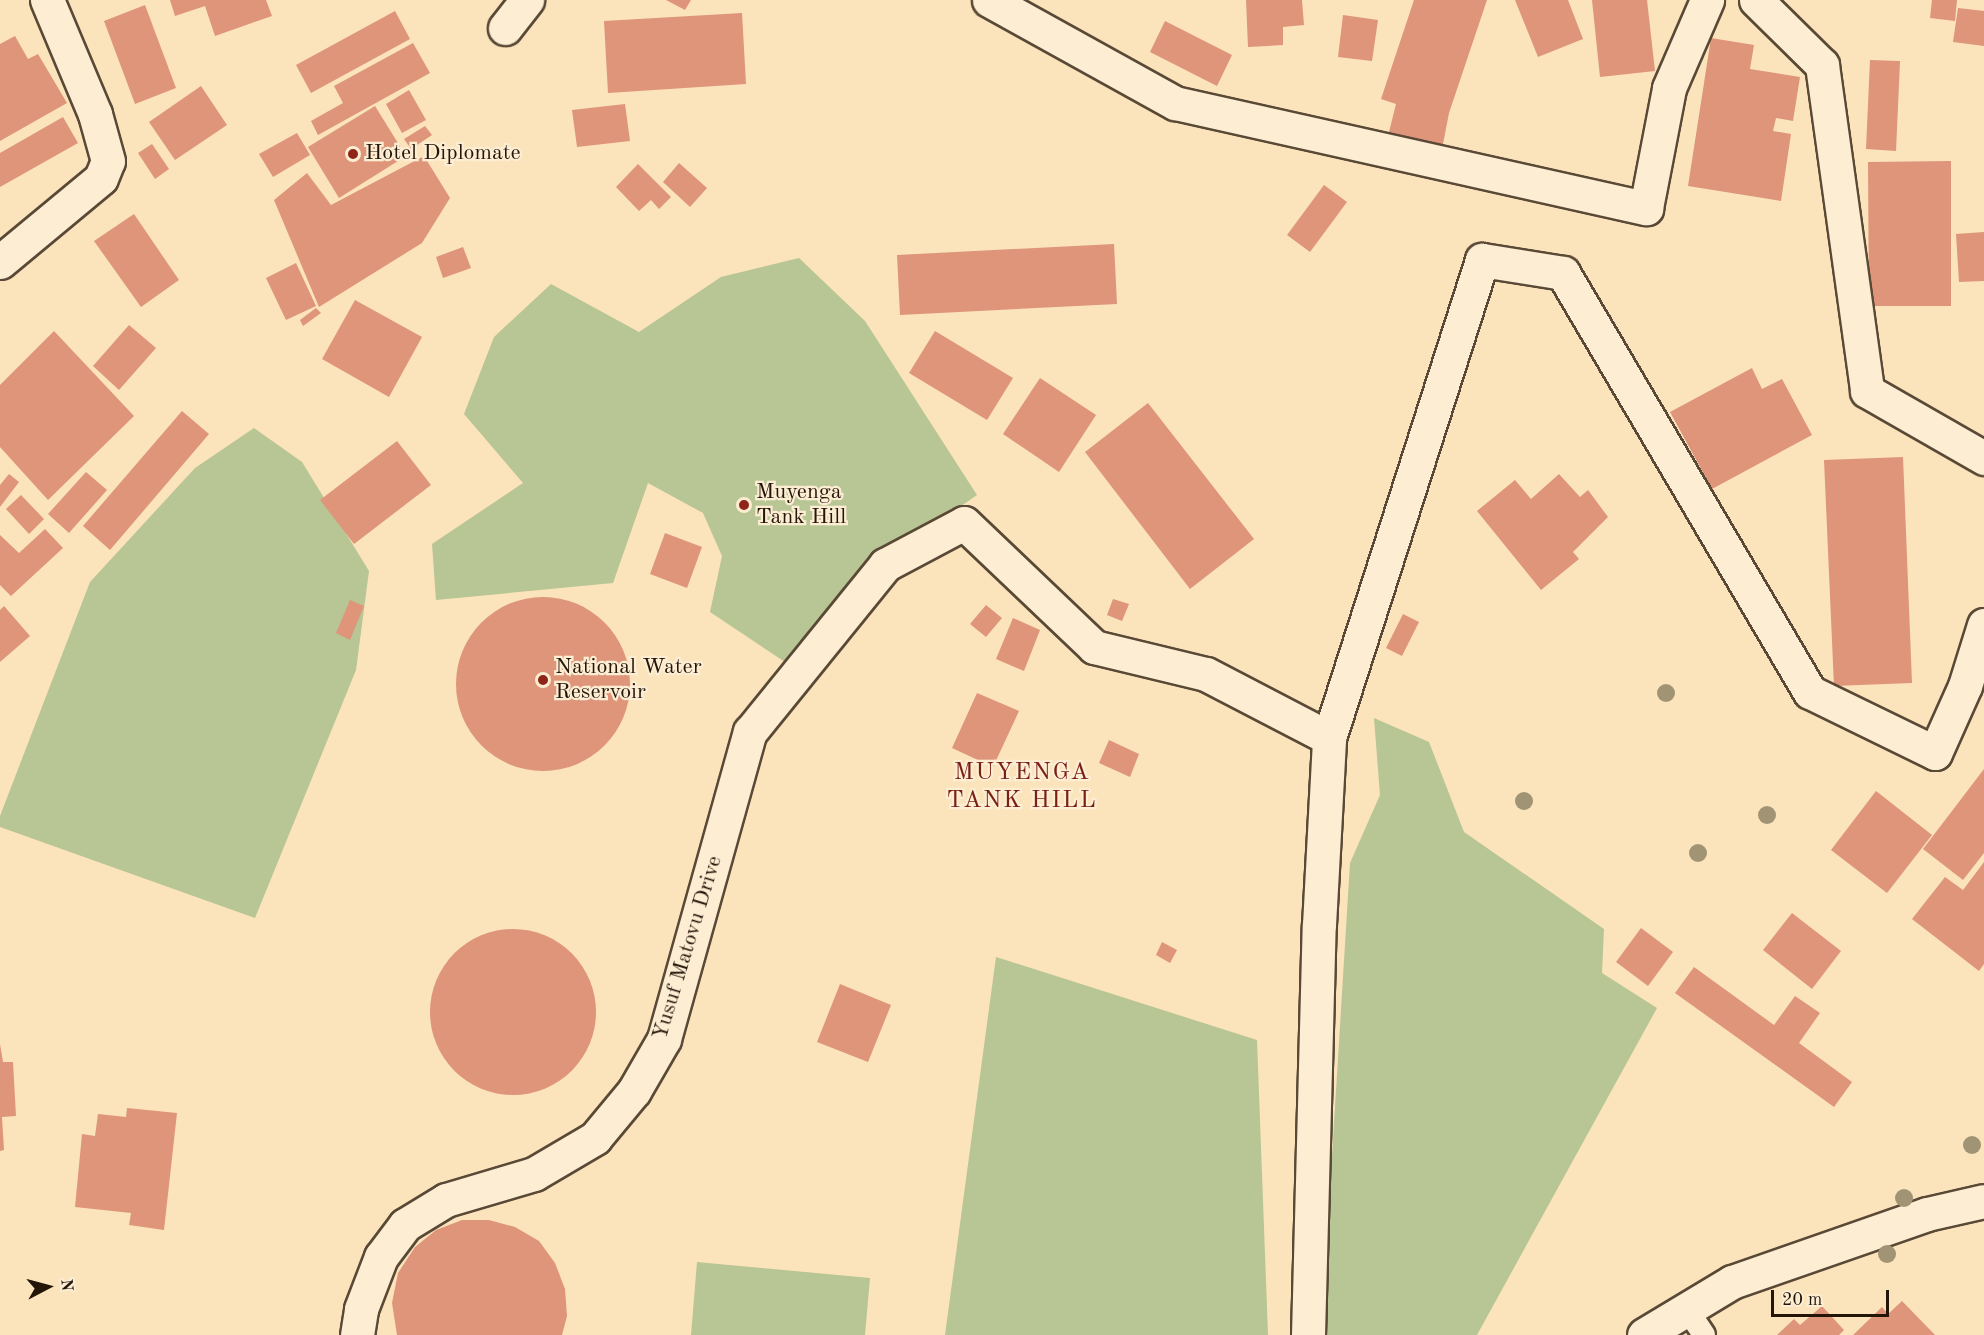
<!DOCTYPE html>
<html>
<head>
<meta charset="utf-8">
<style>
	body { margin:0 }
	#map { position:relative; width:1984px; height:1335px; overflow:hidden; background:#fbe3bb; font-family:"Old Standard TT",serif }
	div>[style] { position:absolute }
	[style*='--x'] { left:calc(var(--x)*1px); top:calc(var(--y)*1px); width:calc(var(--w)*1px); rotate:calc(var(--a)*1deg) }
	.green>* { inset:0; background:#b8c594 }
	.building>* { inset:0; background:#de957a }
	.round { border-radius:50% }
	.roads { filter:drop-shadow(2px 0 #594936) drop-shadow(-2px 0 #594936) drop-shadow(0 2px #594936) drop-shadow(0 -2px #594936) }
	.lane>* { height:22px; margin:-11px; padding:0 11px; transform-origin:11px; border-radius:11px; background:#fcedd3 }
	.street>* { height:33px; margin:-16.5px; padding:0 16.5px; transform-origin:16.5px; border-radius:16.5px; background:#fcedd3 }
	.trees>* { width:18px; height:18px; margin:-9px; border-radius:50%; background:#a19474 }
	.dots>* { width:16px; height:16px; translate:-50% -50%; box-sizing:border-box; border:3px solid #fcedd3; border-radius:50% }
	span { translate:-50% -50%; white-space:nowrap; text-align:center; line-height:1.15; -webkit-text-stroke:4.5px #fcedd3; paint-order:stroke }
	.poi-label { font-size:22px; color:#231609 }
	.left { translate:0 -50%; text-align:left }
	.street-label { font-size:22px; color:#231609 }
	.neighbourhood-label { font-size:24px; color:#7a1f14; letter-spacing:1.5px }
	.north { position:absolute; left:18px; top:1257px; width:60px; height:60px; -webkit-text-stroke:4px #fcedd3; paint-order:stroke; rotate:84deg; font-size:16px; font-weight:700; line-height:24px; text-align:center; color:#231609 }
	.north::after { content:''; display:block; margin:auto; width:21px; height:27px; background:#231609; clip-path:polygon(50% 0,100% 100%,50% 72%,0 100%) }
	.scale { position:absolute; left:1771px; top:1290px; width:118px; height:27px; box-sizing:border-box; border:3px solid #231609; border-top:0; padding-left:8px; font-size:18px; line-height:21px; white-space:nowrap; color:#231609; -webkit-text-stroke:4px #fcedd3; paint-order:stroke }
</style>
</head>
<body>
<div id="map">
	<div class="green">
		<i style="clip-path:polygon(799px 258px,865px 321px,977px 495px,898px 550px,791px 666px,710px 612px,722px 556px,703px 513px,648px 483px,613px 583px,436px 600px,432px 544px,523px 483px,464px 414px,494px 337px,551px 284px,639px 332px,721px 277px)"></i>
		<i style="clip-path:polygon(254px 428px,302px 462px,369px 571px,356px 670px,255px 918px,0 827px,0 816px,90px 582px,195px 468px)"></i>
		<i style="clip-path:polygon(1374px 718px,1429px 742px,1464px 832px,1604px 929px,1602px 973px,1657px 1008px,1477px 1335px,1321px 1335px,1350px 863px,1380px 795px)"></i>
		<i style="clip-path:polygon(996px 957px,1257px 1040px,1268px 1335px,945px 1335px)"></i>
		<i style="clip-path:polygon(697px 1262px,870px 1278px,865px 1335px,691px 1335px)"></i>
	</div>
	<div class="building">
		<i style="clip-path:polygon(170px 0,266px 0,272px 16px,215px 36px,205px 6px,175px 16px)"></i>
		<i style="clip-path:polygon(666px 0,691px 0,685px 10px)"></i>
		<i style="clip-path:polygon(1246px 0,1302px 0,1304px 25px,1283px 27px,1283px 45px,1248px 47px)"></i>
		<i style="clip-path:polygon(1414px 0,1487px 0,1449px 113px,1438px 170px,1383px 156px,1396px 104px,1381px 99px)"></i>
		<i style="clip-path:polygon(1515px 0,1568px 0,1583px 39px,1538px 57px)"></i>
		<i style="clip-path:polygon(1592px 0,1647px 0,1655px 71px,1600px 77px)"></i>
		<i style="clip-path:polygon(1932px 0,1957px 0,1955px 21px,1930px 18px)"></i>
		<i style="clip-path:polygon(145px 5px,176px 88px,135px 104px,104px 21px)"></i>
		<i style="clip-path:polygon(1958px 8px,1984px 11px,1984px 46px,1953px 42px)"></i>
		<i style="clip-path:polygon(395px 11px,410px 39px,311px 93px,296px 65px)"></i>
		<i style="clip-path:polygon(742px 13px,746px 84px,608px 93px,604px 21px)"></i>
		<i style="clip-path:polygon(1343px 15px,1378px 20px,1372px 61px,1338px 57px)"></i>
		<i style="clip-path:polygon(1165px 21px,1232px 55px,1217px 86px,1150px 52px)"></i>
		<i style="clip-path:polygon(15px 36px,28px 59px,38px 54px,67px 103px,0 141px,0 44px)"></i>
		<i style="clip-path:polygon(1711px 38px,1754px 45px,1750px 69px,1800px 77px,1793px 121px,1776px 118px,1773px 131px,1791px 134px,1781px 201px,1688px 186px)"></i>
		<i style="clip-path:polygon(413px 43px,430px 73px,318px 135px,311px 121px,343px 103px,334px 86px)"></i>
		<i style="clip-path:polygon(1870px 60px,1900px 61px,1896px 151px,1866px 149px)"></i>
		<i style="clip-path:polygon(201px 86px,227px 125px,175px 160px,149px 122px)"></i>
		<i style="clip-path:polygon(409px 90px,426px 120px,402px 133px,386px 104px)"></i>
		<i style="clip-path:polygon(625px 104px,630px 141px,577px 147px,572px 110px)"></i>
		<i style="clip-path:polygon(375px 106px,406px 156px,339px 198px,308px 147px)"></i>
		<i style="clip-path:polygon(63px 117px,78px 143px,0 187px,0 153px)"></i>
		<i style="clip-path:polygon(425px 126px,432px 135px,411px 149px,404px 139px)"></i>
		<i style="clip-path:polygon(297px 133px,310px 155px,273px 177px,259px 154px)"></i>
		<i style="clip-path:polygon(152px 144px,169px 169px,155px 179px,138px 153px)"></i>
		<i style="clip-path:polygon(424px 156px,450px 198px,422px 243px,319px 307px,274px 200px,307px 173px,331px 205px)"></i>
		<i style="clip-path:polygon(1951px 161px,1951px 306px,1869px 306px,1868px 162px)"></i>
		<i style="clip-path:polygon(679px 163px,707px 188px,690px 207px,663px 182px)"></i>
		<i style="clip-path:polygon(638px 164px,671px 197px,659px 209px,651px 200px,639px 211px,616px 187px)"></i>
		<i style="clip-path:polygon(1324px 185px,1347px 202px,1310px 252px,1287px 235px)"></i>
		<i style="clip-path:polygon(134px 214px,179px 280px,141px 307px,94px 241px)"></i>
		<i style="clip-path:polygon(1984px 232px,1984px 281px,1959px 282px,1956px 234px)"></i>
		<i style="clip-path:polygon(1114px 244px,1117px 304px,900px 315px,897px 255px)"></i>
		<i style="clip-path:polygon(463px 247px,471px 268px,443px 278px,436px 257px)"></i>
		<i style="clip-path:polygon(296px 263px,316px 306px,286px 320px,266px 278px)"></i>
		<i style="clip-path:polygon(355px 300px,422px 337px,389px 397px,322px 359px)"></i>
		<i style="clip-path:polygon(316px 308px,321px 313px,303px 326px,300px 320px)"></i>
		<i style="clip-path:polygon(129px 325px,156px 348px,119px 390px,93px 366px)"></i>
		<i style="clip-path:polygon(54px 331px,134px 416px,48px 500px,0 447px,0 385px)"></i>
		<i style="clip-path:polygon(935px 331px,1013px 378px,987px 420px,909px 373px)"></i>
		<i style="clip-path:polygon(1752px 368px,1762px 389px,1782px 379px,1812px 435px,1712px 489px,1670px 412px)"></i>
		<i style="clip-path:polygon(1040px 378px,1096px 415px,1059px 472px,1003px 434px)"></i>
		<i style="clip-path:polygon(1148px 403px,1254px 539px,1190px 589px,1085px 452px)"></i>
		<i style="clip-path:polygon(182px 411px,209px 434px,110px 550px,83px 526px)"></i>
		<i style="clip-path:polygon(397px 441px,431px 485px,354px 544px,320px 500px)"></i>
		<i style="clip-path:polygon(1903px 457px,1912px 683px,1834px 686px,1824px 460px)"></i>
		<i style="clip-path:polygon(86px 472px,107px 490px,69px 533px,48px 514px)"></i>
		<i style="clip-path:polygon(9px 474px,19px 482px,0 507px,0 485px)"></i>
		<i style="clip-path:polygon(1559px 474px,1580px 497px,1588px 490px,1608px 517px,1573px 552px,1579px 559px,1541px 590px,1477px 511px,1515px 480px,1531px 499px)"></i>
		<i style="clip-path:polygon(21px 495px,44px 519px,29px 534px,6px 509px)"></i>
		<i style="clip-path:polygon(45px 529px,63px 548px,11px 596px,0 585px,0 535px,19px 553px)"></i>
		<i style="clip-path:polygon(665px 533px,702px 547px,687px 588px,650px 574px)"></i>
		<i class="round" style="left:456px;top:597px;width:174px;height:174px"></i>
		<i style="clip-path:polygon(1113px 599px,1129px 604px,1122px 621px,1107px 615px)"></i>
		<i style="clip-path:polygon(350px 600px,364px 606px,350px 640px,336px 633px)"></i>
		<i style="clip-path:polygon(986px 605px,1002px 618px,986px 637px,970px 624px)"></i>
		<i style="clip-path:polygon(4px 606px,30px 636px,0 662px,0 610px)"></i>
		<i style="clip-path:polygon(1403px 614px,1419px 622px,1402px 656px,1386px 648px)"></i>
		<i style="clip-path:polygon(1013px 618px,1040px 630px,1024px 671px,996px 659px)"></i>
		<i style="clip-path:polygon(977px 693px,1019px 711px,993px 767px,952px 748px)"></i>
		<i style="clip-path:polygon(1109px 740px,1139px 754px,1130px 777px,1099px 763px)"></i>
		<i style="clip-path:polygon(1984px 769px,1984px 853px,1963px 880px,1923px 849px)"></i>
		<i style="clip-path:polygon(1876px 791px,1932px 835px,1887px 893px,1831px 850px)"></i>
		<i style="clip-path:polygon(1984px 862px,1984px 964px,1979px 971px,1912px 919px,1945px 877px,1963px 890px)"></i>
		<i style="clip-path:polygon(1792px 913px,1841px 951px,1812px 989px,1763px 950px)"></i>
		<i style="clip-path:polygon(1641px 928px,1673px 952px,1648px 986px,1616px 962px)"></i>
		<i class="round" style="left:430px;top:929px;width:166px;height:166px"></i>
		<i style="clip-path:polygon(1162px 942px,1177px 950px,1170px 963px,1156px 955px)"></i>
		<i style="clip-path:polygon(1694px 967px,1774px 1025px,1795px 996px,1820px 1013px,1799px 1043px,1852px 1082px,1834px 1107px,1675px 993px)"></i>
		<i style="clip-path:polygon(840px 984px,891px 1005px,868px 1062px,817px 1042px)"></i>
		<i style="clip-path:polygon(0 1044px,3px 1062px,13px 1062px,16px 1116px,2px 1117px,4px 1150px,0 1151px)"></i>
		<i style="clip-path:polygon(127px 1108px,177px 1113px,164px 1230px,129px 1225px,131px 1213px,75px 1207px,82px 1134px,95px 1136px,98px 1114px,126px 1117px)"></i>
		<i style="clip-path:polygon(462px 1220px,489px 1220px,515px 1227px,539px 1241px,555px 1263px,565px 1289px,567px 1316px,562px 1335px,397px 1335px,392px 1303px,398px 1273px,415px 1247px,436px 1230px)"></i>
		<i style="clip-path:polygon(1902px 1301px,1935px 1335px,1853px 1335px,1882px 1307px,1888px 1314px)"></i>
		<i style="clip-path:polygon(1822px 1306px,1844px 1330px,1839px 1335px,1777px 1335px,1794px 1319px,1800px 1325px)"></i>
	</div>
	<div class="roads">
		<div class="lane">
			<i style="--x:1686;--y:1308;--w:32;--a:56"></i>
		</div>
		<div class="street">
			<i style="--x:989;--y:0;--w:213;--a:29"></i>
			<i style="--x:1175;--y:103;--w:483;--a:12.6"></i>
			<i style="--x:1646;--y:208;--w:122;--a:-79.1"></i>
			<i style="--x:1669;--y:88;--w:96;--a:-66.6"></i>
			<i style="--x:1756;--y:0;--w:93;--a:44.6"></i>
			<i style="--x:1822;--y:65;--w:329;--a:82.1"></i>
			<i style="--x:1867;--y:391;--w:135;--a:29.8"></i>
			<i style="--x:505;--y:28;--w:36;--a:-52"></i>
			<i style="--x:0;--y:262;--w:131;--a:-39.7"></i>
			<i style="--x:101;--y:178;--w:18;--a:-68"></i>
			<i style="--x:108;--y:161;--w:49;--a:-105.5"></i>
			<i style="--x:95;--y:114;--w:124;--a:-112.8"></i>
			<i style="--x:357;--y:1335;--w:26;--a:-81"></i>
			<i style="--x:361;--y:1309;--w:56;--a:-69"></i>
			<i style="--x:381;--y:1257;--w:40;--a:-53"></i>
			<i style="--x:405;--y:1225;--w:48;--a:-31.4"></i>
			<i style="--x:446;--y:1200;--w:92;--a:-16.5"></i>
			<i style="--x:534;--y:1174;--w:71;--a:-30.5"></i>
			<i style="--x:595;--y:1138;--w:61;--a:-50.3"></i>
			<i style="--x:634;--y:1091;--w:60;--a:-60"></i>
			<i style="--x:664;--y:1039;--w:319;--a:-74.4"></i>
			<i style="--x:750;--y:732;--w:215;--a:-51"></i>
			<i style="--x:885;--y:565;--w:89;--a:-28"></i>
			<i style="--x:964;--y:523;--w:180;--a:43.6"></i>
			<i style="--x:1094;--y:647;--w:115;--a:13.6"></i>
			<i style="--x:1206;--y:674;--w:139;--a:27.5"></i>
			<i style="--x:1308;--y:1335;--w:410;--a:-88.5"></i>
			<i style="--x:1319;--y:925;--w:187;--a:-86.9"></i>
			<i style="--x:1329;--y:738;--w:502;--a:-72.25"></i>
			<i style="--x:1482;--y:260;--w:82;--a:9.1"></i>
			<i style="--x:1563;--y:273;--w:486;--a:59.5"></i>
			<i style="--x:1810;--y:692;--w:139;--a:26"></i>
			<i style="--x:1935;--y:753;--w:73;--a:-65.9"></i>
			<i style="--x:1965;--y:686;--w:64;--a:-72.7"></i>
			<i style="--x:1644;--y:1335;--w:103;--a:-31.1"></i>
			<i style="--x:1732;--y:1282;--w:207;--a:-19.2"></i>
			<i style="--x:1927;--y:1214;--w:58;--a:-12.8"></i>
		</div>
	</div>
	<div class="trees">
		<i style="left:1666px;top:693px"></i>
		<i style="left:1524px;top:801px"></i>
		<i style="left:1767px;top:815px"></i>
		<i style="left:1698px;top:853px"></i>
		<i style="left:1972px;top:1145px"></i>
		<i style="left:1904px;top:1198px"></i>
		<i style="left:1887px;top:1254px"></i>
	</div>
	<div class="dots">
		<i style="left:353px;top:154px;background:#8f2418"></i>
		<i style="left:744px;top:505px;background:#8f2418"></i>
		<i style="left:543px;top:680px;background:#8f2418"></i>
	</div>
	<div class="poi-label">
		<span class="left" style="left:365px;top:154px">Hotel Diplomate</span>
		<span class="left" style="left:756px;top:505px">Muyenga<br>Tank Hill</span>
		<span class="left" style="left:555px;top:680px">National Water<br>Reservoir</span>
	</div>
	<div class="street-label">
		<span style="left:688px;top:948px;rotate:-73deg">Yusuf Matovu Drive</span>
	</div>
	<div class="neighbourhood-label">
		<span style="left:1022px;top:788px">MUYENGA<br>TANK HILL</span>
	</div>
	<div class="north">N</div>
	<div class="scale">20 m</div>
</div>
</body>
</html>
